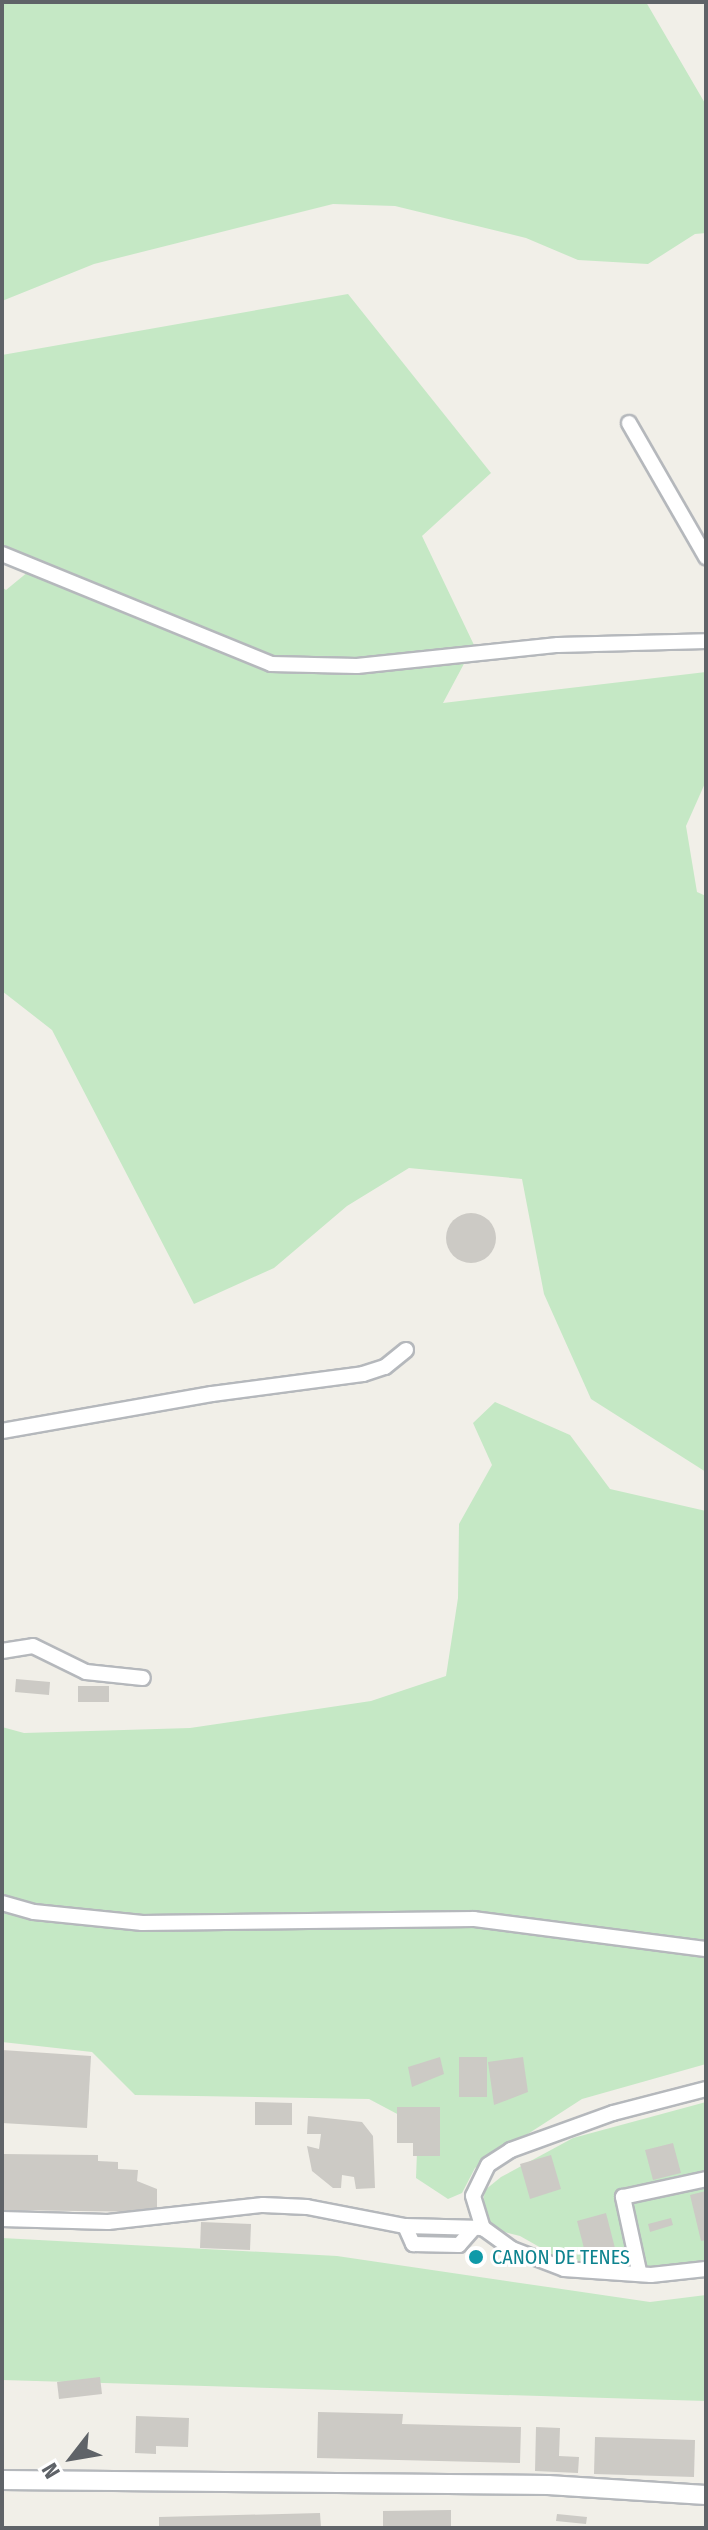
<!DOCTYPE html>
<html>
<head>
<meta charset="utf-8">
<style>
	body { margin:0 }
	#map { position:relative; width:708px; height:2530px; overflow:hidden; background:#f1efe8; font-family:"Fira Sans Condensed",sans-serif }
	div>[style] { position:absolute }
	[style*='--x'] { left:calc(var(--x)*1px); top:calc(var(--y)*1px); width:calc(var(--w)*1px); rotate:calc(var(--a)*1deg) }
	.green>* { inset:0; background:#c5e8c5 }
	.building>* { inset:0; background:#cccac5 }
	.round { border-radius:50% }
	.roads { filter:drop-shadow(2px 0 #b5b8bc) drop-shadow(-2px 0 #b5b8bc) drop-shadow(0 2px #b5b8bc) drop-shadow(0 -2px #b5b8bc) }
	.minor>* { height:14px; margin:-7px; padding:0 7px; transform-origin:7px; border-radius:7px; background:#fff }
	.tertiary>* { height:18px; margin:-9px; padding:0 9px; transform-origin:9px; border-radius:9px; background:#fff }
	.dots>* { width:22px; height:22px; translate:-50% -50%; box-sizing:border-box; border:4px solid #fff; border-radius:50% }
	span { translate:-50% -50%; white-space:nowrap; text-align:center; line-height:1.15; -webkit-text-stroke:6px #fff; paint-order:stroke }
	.culture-label { font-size:20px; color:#0d838f }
	.left { translate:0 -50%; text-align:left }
	.frame { position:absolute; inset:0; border:4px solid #5f6368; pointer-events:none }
	.north { position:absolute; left:32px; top:2418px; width:80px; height:80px; -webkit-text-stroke:6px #fff; paint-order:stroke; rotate:239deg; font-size:22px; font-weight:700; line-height:32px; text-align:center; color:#5f6368 }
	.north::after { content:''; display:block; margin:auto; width:28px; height:36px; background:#5f6368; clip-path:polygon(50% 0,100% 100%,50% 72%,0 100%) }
</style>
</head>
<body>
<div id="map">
	<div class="green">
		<i style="clip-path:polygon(2px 2px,646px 2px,706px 105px,706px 233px,695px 234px,648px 264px,578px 260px,526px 238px,395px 206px,333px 204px,94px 264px,2px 301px)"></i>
		<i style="clip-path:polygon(348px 294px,491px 473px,422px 536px,474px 645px,443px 703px,706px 672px,706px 781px,686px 826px,697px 892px,706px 896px,706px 1472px,591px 1399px,544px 1294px,522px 1179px,409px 1168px,347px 1206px,274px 1268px,194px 1304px,52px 1030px,2px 991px,2px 587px,6px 590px,34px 567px,2px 545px,2px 355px)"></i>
		<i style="clip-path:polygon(495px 1402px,570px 1435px,610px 1489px,706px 1511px,706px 2064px,582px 2099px,475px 2168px,462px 2193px,448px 2199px,416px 2178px,418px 2125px,369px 2099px,135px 2095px,92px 2052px,2px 2042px,2px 1727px,24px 1733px,190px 1728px,371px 1701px,446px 1676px,458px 1598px,459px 1524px,492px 1465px,473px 1423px)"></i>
		<i style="clip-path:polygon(706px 2102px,706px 2272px,617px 2275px,566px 2262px,520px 2236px,493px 2229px,482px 2209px,485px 2190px,501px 2177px,573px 2138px)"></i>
		<i style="clip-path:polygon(2px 2238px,337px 2256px,650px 2302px,706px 2295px,706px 2401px,2px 2380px)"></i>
	</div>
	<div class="building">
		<i class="round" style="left:446px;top:1213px;width:50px;height:50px"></i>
		<i style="clip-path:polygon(16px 1679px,50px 1682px,49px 1695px,15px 1692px)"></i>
		<i style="clip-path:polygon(78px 1686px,109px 1686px,109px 1702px,78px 1702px)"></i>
		<i style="clip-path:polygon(2px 2050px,91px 2056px,87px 2128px,2px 2123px)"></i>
		<i style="clip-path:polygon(440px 2057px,444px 2074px,412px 2087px,408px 2067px)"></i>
		<i style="clip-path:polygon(459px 2057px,487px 2057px,487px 2097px,459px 2097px)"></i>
		<i style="clip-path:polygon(523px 2057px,528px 2092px,494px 2105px,488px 2062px)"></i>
		<i style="clip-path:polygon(255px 2102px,292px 2103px,292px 2125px,255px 2125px)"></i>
		<i style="clip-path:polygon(397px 2107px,440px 2107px,440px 2156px,413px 2156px,413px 2143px,397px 2143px)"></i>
		<i style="clip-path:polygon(308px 2116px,362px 2122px,373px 2136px,375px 2188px,356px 2189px,354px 2177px,342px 2175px,341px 2188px,333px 2188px,312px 2171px,307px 2146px,319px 2149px,321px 2134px,307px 2134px)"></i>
		<i style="clip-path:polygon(673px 2143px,681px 2173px,653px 2180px,645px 2150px)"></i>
		<i style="clip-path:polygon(2px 2154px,98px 2155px,98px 2161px,118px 2162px,118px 2169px,138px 2170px,137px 2181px,157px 2189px,157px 2212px,2px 2210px)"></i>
		<i style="clip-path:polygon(551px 2155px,561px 2189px,530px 2199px,520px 2164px)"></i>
		<i style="clip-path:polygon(706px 2191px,706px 2240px,701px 2241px,690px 2195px)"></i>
		<i style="clip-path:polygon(606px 2213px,617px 2256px,588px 2264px,577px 2221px)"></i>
		<i style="clip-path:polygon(671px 2218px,673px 2225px,650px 2232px,648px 2224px)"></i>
		<i style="clip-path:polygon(201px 2222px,251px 2224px,250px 2250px,200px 2248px)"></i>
		<i style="clip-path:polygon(100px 2377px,102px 2394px,59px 2399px,57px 2382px)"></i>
		<i style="clip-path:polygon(318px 2412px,403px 2414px,402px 2424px,521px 2427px,520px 2463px,317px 2458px)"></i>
		<i style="clip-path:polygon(136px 2416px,189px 2418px,188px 2447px,156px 2446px,156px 2454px,135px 2453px)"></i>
		<i style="clip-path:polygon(536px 2427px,560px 2428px,559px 2456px,579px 2457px,578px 2473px,535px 2471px)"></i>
		<i style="clip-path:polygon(595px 2437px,695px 2440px,694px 2477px,594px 2474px)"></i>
		<i style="clip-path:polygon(451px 2510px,451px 2528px,383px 2528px,383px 2511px)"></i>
		<i style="clip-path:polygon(320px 2513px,321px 2528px,159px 2528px,159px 2517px)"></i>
		<i style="clip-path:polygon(557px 2514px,587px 2517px,586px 2524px,556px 2521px)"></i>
	</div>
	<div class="roads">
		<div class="minor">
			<i style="--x:629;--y:423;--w:155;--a:60.1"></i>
			<i style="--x:2;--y:554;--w:291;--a:22.2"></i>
			<i style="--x:271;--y:664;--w:86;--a:1.3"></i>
			<i style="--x:357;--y:666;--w:202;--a:-6"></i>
			<i style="--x:558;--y:645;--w:148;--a:-1.5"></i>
			<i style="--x:2;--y:1431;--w:213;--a:-10"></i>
			<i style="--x:212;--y:1394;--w:152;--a:-7.5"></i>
			<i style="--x:363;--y:1374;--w:23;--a:-18"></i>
			<i style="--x:385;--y:1367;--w:27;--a:-39"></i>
			<i style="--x:2;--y:1651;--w:31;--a:-9"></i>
			<i style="--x:33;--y:1646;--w:59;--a:26.1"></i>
			<i style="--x:86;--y:1672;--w:57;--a:6"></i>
			<i style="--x:2;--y:1903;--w:33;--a:16"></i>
			<i style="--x:34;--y:1912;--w:109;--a:5.8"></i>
			<i style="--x:142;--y:1923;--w:332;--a:-0.7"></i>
			<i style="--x:474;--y:1919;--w:234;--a:7.4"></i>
			<i style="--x:706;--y:2089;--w:96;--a:165.5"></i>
			<i style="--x:613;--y:2113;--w:109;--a:160.1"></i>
			<i style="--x:511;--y:2150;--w:27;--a:147"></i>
			<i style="--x:488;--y:2165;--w:34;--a:116"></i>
			<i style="--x:473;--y:2196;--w:34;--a:73"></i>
			<i style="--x:483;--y:2228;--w:36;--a:36"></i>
			<i style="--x:512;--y:2249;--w:56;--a:21"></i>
			<i style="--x:564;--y:2269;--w:87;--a:3.9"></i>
			<i style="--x:651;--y:2275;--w:55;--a:-6.2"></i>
			<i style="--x:2;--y:2219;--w:106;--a:1.6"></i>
			<i style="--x:108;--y:2222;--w:156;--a:-6.3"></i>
			<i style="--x:263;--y:2205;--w:44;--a:2.6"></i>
			<i style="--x:307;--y:2207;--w:100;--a:11"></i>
			<i style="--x:405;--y:2226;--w:78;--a:1.5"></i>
			<i style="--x:405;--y:2226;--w:20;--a:66"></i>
			<i style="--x:413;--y:2244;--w:46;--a:1.2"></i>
			<i style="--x:459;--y:2245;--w:23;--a:-49"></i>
			<i style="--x:639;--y:2271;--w:76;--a:-102.2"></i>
			<i style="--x:623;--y:2197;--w:85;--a:-12.2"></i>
		</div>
		<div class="tertiary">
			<i style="--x:2;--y:2480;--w:546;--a:0.52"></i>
			<i style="--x:548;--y:2485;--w:158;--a:3.6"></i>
		</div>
	</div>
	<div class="dots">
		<i style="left:476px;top:2257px;background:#0f9aa8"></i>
	</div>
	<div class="culture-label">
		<span class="left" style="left:492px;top:2257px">CANON DE TENES</span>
	</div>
	<div class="frame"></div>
	<div class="north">N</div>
</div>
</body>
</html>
